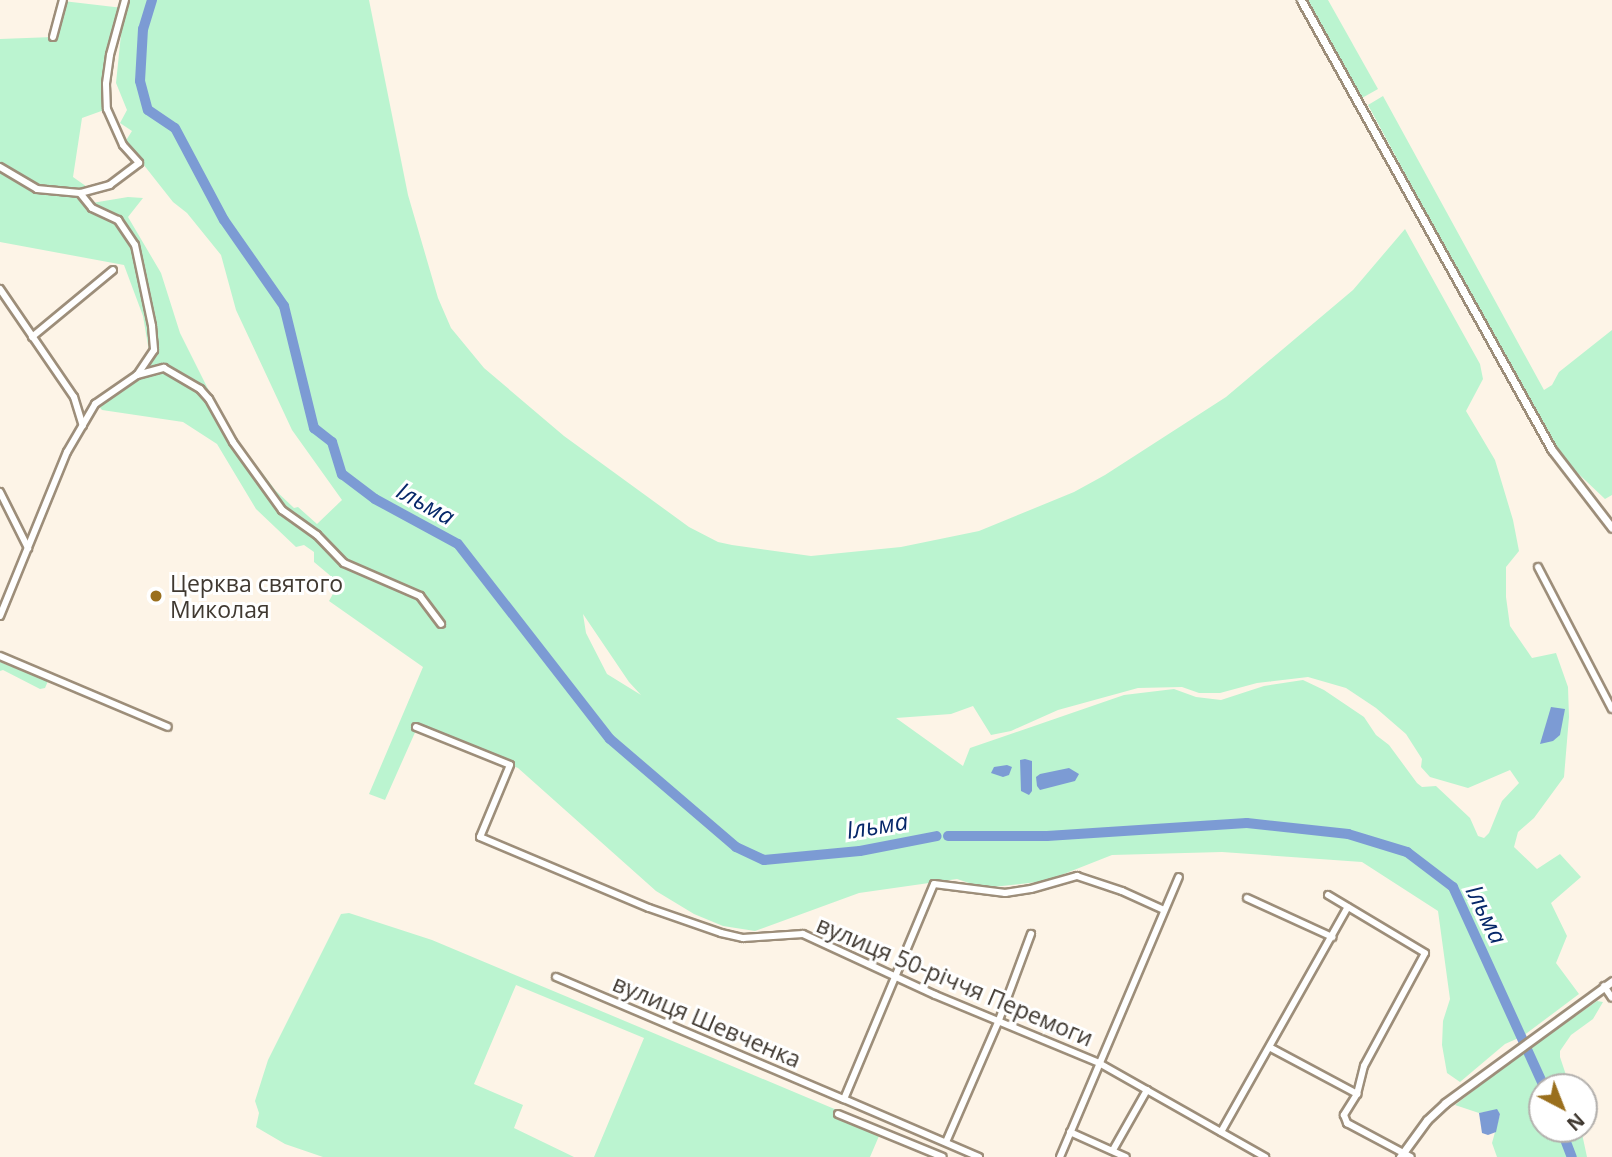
<!DOCTYPE html>
<html>
<head>
<meta charset="utf-8">
<style>
	body { margin:0 }
	#map { position:relative; width:1612px; height:1157px; overflow:hidden; background:#fdf4e7; font-family:"Open Sans",sans-serif }
	div>[style] { position:absolute }
	[style*='--x'] { left:calc(var(--x)*1px); top:calc(var(--y)*1px); width:calc(var(--w)*1px); rotate:calc(var(--a)*1deg) }
	.green>* { inset:0; background:#bbf4d0 }
	.water>* { inset:0; background:#7c9bd4 }
	.river>* { height:10px; margin:-5px; padding:0 5px; transform-origin:5px; border-radius:5px; background:#7c9bd4 }
	.roads { filter:drop-shadow(2px 0 #9d8e7a) drop-shadow(-2px 0 #9d8e7a) drop-shadow(0 2px #9d8e7a) drop-shadow(0 -2px #9d8e7a) }
	.minor>* { height:6px; margin:-3px; padding:0 3px; transform-origin:3px; border-radius:3px; background:#fff }
	.tertiary>* { height:7px; margin:-3.5px; padding:0 3.5px; transform-origin:3.5px; border-radius:3.5px; background:#fff }
	.dots>* { width:19px; height:19px; translate:-50% -50%; box-sizing:border-box; border:4px solid #fff; border-radius:50% }
	span { translate:-50% -50%; white-space:nowrap; text-align:center; line-height:1.15; -webkit-text-stroke:6px #fff; paint-order:stroke }
	.poi-label { font-size:23px; color:#403931 }
	.left { translate:0 -50%; text-align:left }
	.street-label { font-size:23px; color:#403931 }
	.water-label { font-size:24px; color:#062769; font-style:italic }
	.north { position:absolute; left:1528px; top:1073px; width:70px; height:70px; box-sizing:border-box; background:#fff; border:2px solid #b3b0ad; border-radius:50%; rotate:138deg; font-size:19px; font-weight:700; line-height:28px; text-align:center; color:#403931 }
	.north::after { content:''; display:block; margin:auto; width:24px; height:32px; background:#9a6f1d; clip-path:polygon(50% 0,100% 100%,50% 72%,0 100%) }
</style>
</head>
<body>
<div id="map">
	<div class="green">
		<i style="clip-path:polygon(evenodd,125px 0,369px 0,408px 195px,438px 298px,451px 328px,484px 368px,564px 436px,689px 527px,718px 542px,732px 545px,811px 556px,901px 547px,979px 531px,1074px 492px,1105px 475px,1226px 397px,1353px 290px,1405px 229px,1480px 364px,1483px 379px,1466px 411px,1495px 460px,1513px 520px,1519px 551px,1506px 567px,1506px 597px,1510px 626px,1532px 658px,1556px 653px,1568px 687px,1569px 717px,1564px 777px,1534px 818px,1518px 832px,1514px 847px,1537px 869px,1560px 854px,1581px 877px,1551px 903px,1567px 936px,1556px 963px,1579px 994px,1523px 1036px,1505px 1044px,1460px 1082px,1447px 1073px,1442px 1045px,1443px 1021px,1450px 999px,1438px 911px,1362px 862px,1222px 852px,1112px 855px,1046px 881px,984px 888px,957px 879px,859px 893px,755px 931px,723px 926px,694px 914px,656px 891px,518px 768px,417px 728px,385px 800px,369px 794px,423px 667px,329px 601px,339px 583px,314px 562px,314px 552px,304px 545px,296px 547px,256px 509px,217px 444px,183px 422px,102px 410px,94px 401px,136px 371px,149px 351px,143px 316px,124px 265px,0 242px,0 39px,53px 37px,63px 1px,123px 8px,125px 0,123px 15px,116px 83px,127px 110px,120px 123px,132px 131px,123px 145px,143px 164px,173px 202px,187px 213px,221px 255px,236px 310px,292px 430px,342px 500px,317px 524px,298px 507px,294px 508px,276px 491px,226px 425px,180px 333px,161px 273px,128px 217px,143px 198px,128px 197px,86px 204px,80px 193px,90px 189px,73px 177px,82px 118px,107px 109px,110px 55px,123px 15px,125px 0,583px 614px,629px 682px,641px 695px,607px 674px,586px 633px,583px 614px,125px 0,1308px 677px,1346px 688px,1376px 708px,1406px 734px,1422px 759px,1421px 767px,1430px 777px,1468px 788px,1510px 770px,1519px 783px,1502px 801px,1489px 833px,1484px 838px,1478px 836px,1470px 818px,1436px 786px,1422px 787px,1417px 783px,1389px 745px,1376px 735px,1364px 717px,1324px 690px,1303px 680px,1264px 686px,1221px 700px,1196px 697px,1174px 689px,1124px 695px,970px 748px,963px 766px,896px 718px,951px 714px,973px 706px,991px 735px,1011px 731px,1058px 710px,1138px 688px,1182px 687px,1199px 693px,1220px 693px,1257px 683px,1308px 677px)"></i>
		<i style="clip-path:polygon(1308px 0,1328px 0,1378px 89px,1362px 98px)"></i>
		<i style="clip-path:polygon(1383px 96px,1544px 390px,1552px 385px,1559px 372px,1612px 330px,1612px 495px,1605px 499px,1567px 463px,1529px 403px,1368px 105px)"></i>
		<i style="clip-path:polygon(0 662px,48px 681px,45px 688px,40px 689px,3px 670px,0 671px)"></i>
		<i style="clip-path:polygon(349px 913px,432px 940px,882px 1129px,870px 1157px,594px 1157px,644px 1038px,516px 985px,474px 1084px,523px 1105px,514px 1128px,574px 1157px,323px 1157px,285px 1144px,256px 1127px,259px 1113px,255px 1101px,268px 1060px,341px 914px)"></i>
		<i style="clip-path:polygon(1597px 1001px,1603px 1002px,1593px 1019px,1571px 1035px,1560px 1051px,1560px 1057px,1570px 1087px,1542px 1087px,1542px 1129px,1581px 1129px,1587px 1157px,1497px 1157px,1492px 1143px,1500px 1114px,1497px 1110px,1479px 1113px,1455px 1105px,1506px 1065px)"></i>
	</div>
	<div class="water">
		<i style="clip-path:polygon(1551px 707px,1565px 709px,1560px 735px,1553px 741px,1540px 744px)"></i>
		<i style="clip-path:polygon(1025px 759px,1032px 761px,1032px 791px,1029px 795px,1021px 791px,1020px 760px)"></i>
		<i style="clip-path:polygon(1007px 765px,1012px 767px,1009px 775px,1003px 777px,991px 773px,994px 767px)"></i>
		<i style="clip-path:polygon(1069px 768px,1079px 774px,1075px 781px,1040px 790px,1037px 786px,1036px 777px,1040px 774px)"></i>
		<i style="clip-path:polygon(1497px 1109px,1500px 1114px,1496px 1132px,1488px 1135px,1482px 1133px,1479px 1113px)"></i>
	</div>
	<div class="river">
		<i style="--x:152;--y:0;--w:30;--a:107"></i>
		<i style="--x:143;--y:29;--w:52;--a:93.3"></i>
		<i style="--x:140;--y:81;--w:30;--a:75"></i>
		<i style="--x:148;--y:110;--w:32;--a:34"></i>
		<i style="--x:175;--y:128;--w:104;--a:62"></i>
		<i style="--x:224;--y:220;--w:105;--a:55.1"></i>
		<i style="--x:284;--y:306;--w:126;--a:76.2"></i>
		<i style="--x:314;--y:428;--w:23;--a:38"></i>
		<i style="--x:332;--y:442;--w:34;--a:73"></i>
		<i style="--x:342;--y:474;--w:41;--a:37.1"></i>
		<i style="--x:375;--y:499;--w:94;--a:28.5"></i>
		<i style="--x:458;--y:544;--w:247;--a:52.1"></i>
		<i style="--x:610;--y:739;--w:166;--a:40.6"></i>
		<i style="--x:736;--y:847;--w:31;--a:25"></i>
		<i style="--x:764;--y:860;--w:96;--a:-5.4"></i>
		<i style="--x:860;--y:851;--w:78;--a:-11"></i>
		<i style="--x:948;--y:836;--w:99;--a:0"></i>
		<i style="--x:1047;--y:836;--w:200;--a:-3.7"></i>
		<i style="--x:1247;--y:823;--w:102;--a:6.2"></i>
		<i style="--x:1348;--y:834;--w:62;--a:17"></i>
		<i style="--x:1407;--y:852;--w:58;--a:37.3"></i>
		<i style="--x:1453;--y:887;--w:220;--a:65.5"></i>
		<i style="--x:1561;--y:1129;--w:30;--a:69"></i>
	</div>
	<div class="roads">
		<div class="minor">
			<i style="--x:125;--y:0;--w:57;--a:105.3"></i>
			<i style="--x:110;--y:55;--w:29;--a:98"></i>
			<i style="--x:106;--y:84;--w:25;--a:88"></i>
			<i style="--x:107;--y:109;--w:39;--a:66"></i>
			<i style="--x:123;--y:145;--w:24;--a:48"></i>
			<i style="--x:139;--y:163;--w:36;--a:143"></i>
			<i style="--x:110;--y:185;--w:31;--a:165"></i>
			<i style="--x:80;--y:193;--w:19;--a:51"></i>
			<i style="--x:92;--y:208;--w:29;--a:25"></i>
			<i style="--x:118;--y:220;--w:30;--a:56"></i>
			<i style="--x:135;--y:245;--w:83;--a:78.1"></i>
			<i style="--x:152;--y:326;--w:24;--a:85"></i>
			<i style="--x:154;--y:350;--w:30;--a:124"></i>
			<i style="--x:53;--y:37;--w:38;--a:-75"></i>
			<i style="--x:0;--y:167;--w:43;--a:30.7"></i>
			<i style="--x:37;--y:189;--w:43;--a:5.3"></i>
			<i style="--x:0;--y:289;--w:131;--a:55.6"></i>
			<i style="--x:74;--y:397;--w:30;--a:73"></i>
			<i style="--x:32;--y:337;--w:105;--a:-39.6"></i>
			<i style="--x:0;--y:492;--w:63;--a:63.4"></i>
			<i style="--x:1538;--y:567;--w:160;--a:62.5"></i>
			<i style="--x:0;--y:616;--w:177;--a:-67.8"></i>
			<i style="--x:67;--y:452;--w:56;--a:-59.7"></i>
			<i style="--x:95;--y:404;--w:51;--a:-34.6"></i>
			<i style="--x:137;--y:375;--w:28;--a:-15"></i>
			<i style="--x:164;--y:368;--w:42;--a:30.3"></i>
			<i style="--x:200;--y:389;--w:13;--a:48"></i>
			<i style="--x:209;--y:399;--w:49;--a:60.8"></i>
			<i style="--x:233;--y:442;--w:84;--a:54.2"></i>
			<i style="--x:282;--y:510;--w:43;--a:35.5"></i>
			<i style="--x:317;--y:535;--w:39;--a:46"></i>
			<i style="--x:344;--y:563;--w:83;--a:23.5"></i>
			<i style="--x:420;--y:596;--w:35;--a:53"></i>
			<i style="--x:0;--y:656;--w:182;--a:22.9"></i>
			<i style="--x:416;--y:727;--w:101;--a:22"></i>
			<i style="--x:510;--y:765;--w:78;--a:112.6"></i>
			<i style="--x:480;--y:837;--w:183;--a:22.8"></i>
			<i style="--x:649;--y:908;--w:76;--a:19.1"></i>
			<i style="--x:721;--y:933;--w:23;--a:13"></i>
			<i style="--x:743;--y:938;--w:60;--a:-3.8"></i>
			<i style="--x:803;--y:934;--w:145;--a:24.8"></i>
			<i style="--x:935;--y:995;--w:178;--a:22.5"></i>
			<i style="--x:1099;--y:1063;--w:191;--a:29.5"></i>
			<i style="--x:1247;--y:898;--w:94;--a:24.6"></i>
			<i style="--x:556;--y:977;--w:313;--a:23"></i>
			<i style="--x:1604;--y:986;--w:14;--a:56"></i>
			<i style="--x:1271;--y:1048;--w:98;--a:28.1"></i>
			<i style="--x:1357;--y:1094;--w:29;--a:-76"></i>
			<i style="--x:1364;--y:1066;--w:128;--a:-61.6"></i>
			<i style="--x:1425;--y:953;--w:113;--a:-149.1"></i>
			<i style="--x:1357;--y:1094;--w:25;--a:122"></i>
			<i style="--x:1344;--y:1115;--w:9;--a:69"></i>
			<i style="--x:1347;--y:1123;--w:72;--a:28"></i>
			<i style="--x:838;--y:1114;--w:113;--a:22.3"></i>
			<i style="--x:1070;--y:1132;--w:61;--a:24.1"></i>
			<i style="--x:1221;--y:1132;--w:258;--a:-60.6"></i>
			<i style="--x:946;--y:1142;--w:133;--a:-66.5"></i>
			<i style="--x:999;--y:1020;--w:92;--a:-69.6"></i>
			<i style="--x:1113;--y:1150;--w:69;--a:-60.5"></i>
			<i style="--x:979;--y:1157;--w:147;--a:-156.8"></i>
			<i style="--x:844;--y:1099;--w:233;--a:-67.3"></i>
			<i style="--x:934;--y:884;--w:72;--a:7.2"></i>
			<i style="--x:1005;--y:893;--w:26;--a:-9"></i>
			<i style="--x:1031;--y:889;--w:48;--a:-15.8"></i>
			<i style="--x:1077;--y:876;--w:47;--a:18.4"></i>
			<i style="--x:1122;--y:891;--w:46;--a:24.3"></i>
			<i style="--x:1060;--y:1157;--w:304;--a:-67"></i>
		</div>
		<div class="tertiary">
			<i style="--x:1301;--y:0;--w:515;--a:60.85"></i>
			<i style="--x:1552;--y:450;--w:98;--a:52.4"></i>
			<i style="--x:1400;--y:1157;--w:46;--a:-53.9"></i>
			<i style="--x:1427;--y:1120;--w:25;--a:-43"></i>
			<i style="--x:1445;--y:1103;--w:207;--a:-36.1"></i>
		</div>
	</div>
	<div class="dots">
		<i style="left:156px;top:596px;background:#9a6f1d"></i>
	</div>
	<div class="poi-label">
		<span class="left" style="left:170px;top:596px">Церква святого<br>Миколая</span>
	</div>
	<div class="street-label">
		<span style="left:955px;top:981px;rotate:23deg">вулиця 50-річчя Перемоги</span>
		<span style="left:707px;top:1021px;rotate:23deg">вулиця Шевченка</span>
	</div>
	<div class="water-label">
		<span style="left:426px;top:503px;rotate:29deg">Ільма</span>
		<span style="left:877px;top:825px;rotate:-9deg">Ільма</span>
		<span style="left:1487px;top:914px;rotate:64deg">Ільма</span>
	</div>
	<div class="north">N</div>
</div>
</body>
</html>
